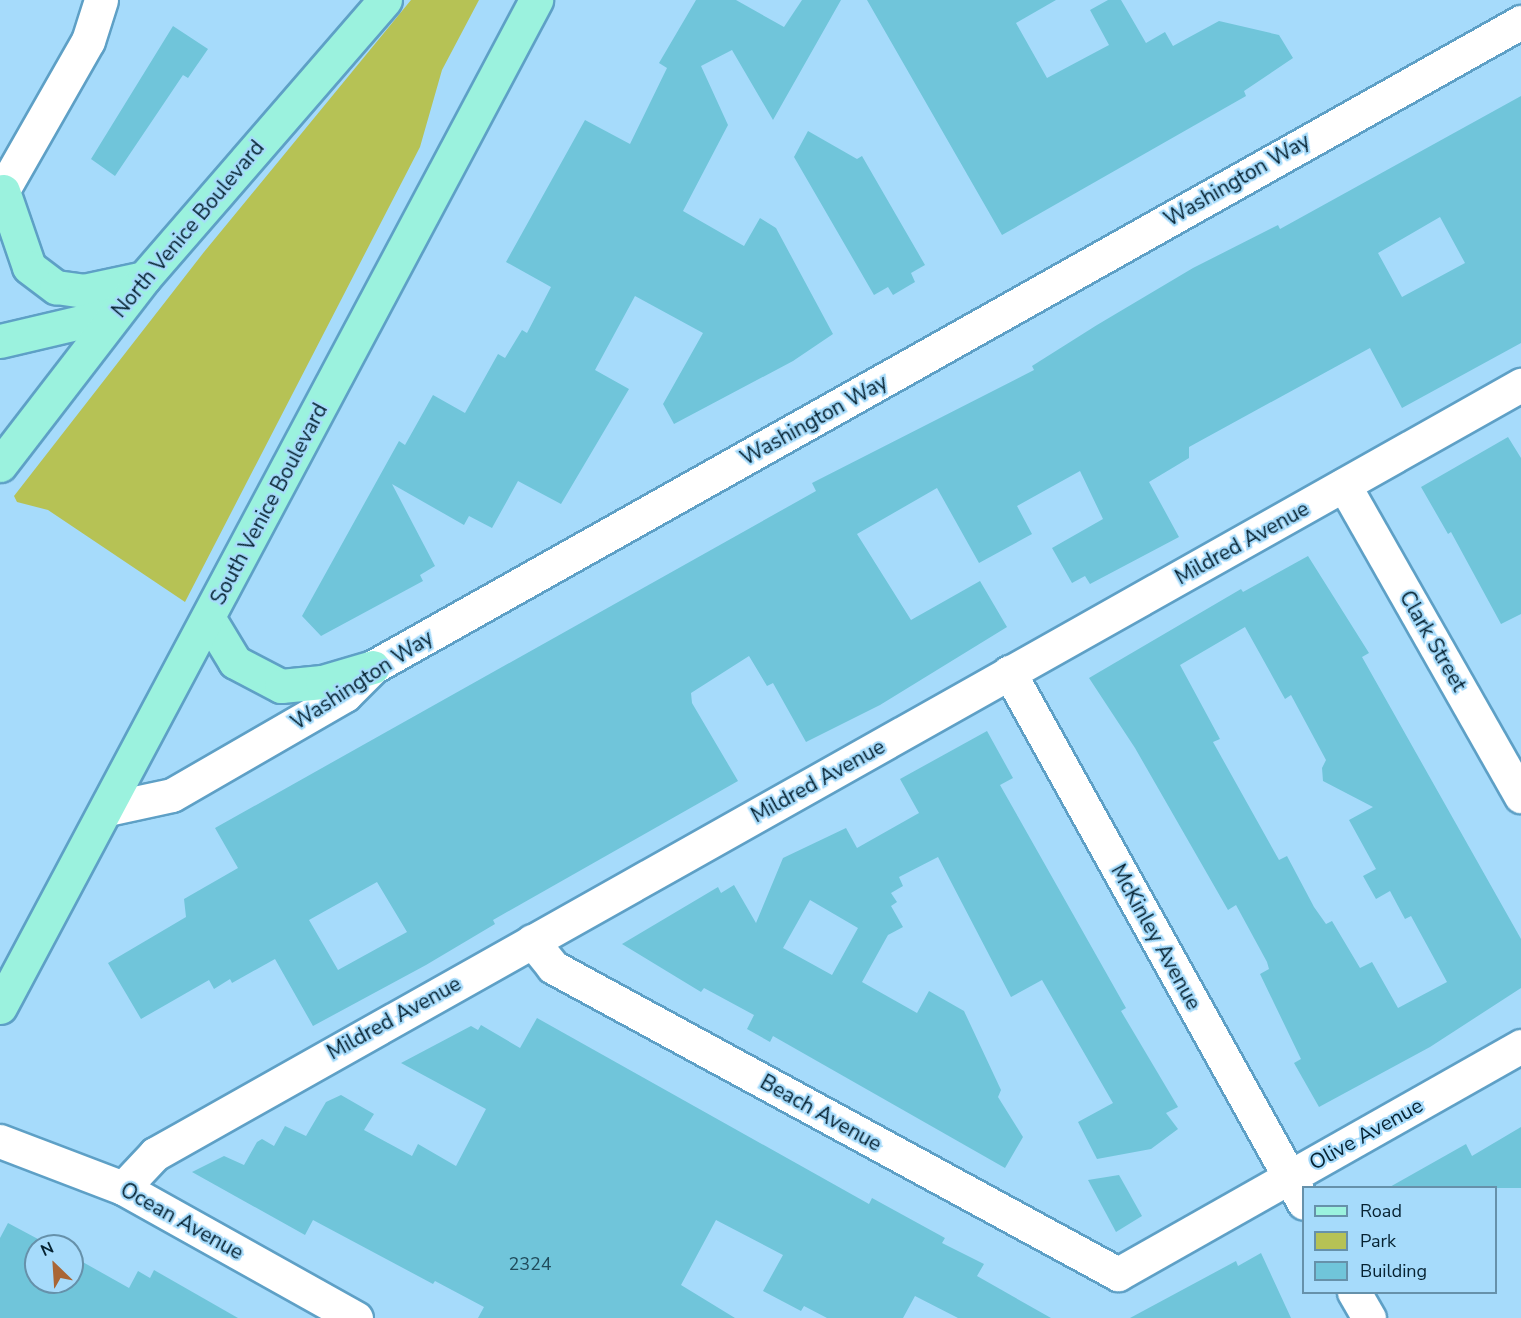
<!DOCTYPE html>
<html>
<head>
<meta charset="utf-8">
<style>
	body { margin:0 }
	#map { position:relative; width:1521px; height:1318px; overflow:hidden; background:#a6dbfb; font-family:"Nunito Sans",sans-serif }
	div>[style] { position:absolute }
	[style*='--x'] { left:calc(var(--x)*1px); top:calc(var(--y)*1px); width:calc(var(--w)*1px); rotate:calc(var(--a)*1deg) }
	.green>* { inset:0; background:#b6c255 }
	.building>* { inset:0; background:#70c5da }
	.roads { filter:drop-shadow(2px 0 #5ea0c6) drop-shadow(-2px 0 #5ea0c6) drop-shadow(0 2px #5ea0c6) drop-shadow(0 -2px #5ea0c6) }
	.minor>* { height:33px; margin:-16.5px; padding:0 16.5px; transform-origin:16.5px; border-radius:16.5px; background:#fff }
	.major>* { height:33px; margin:-16.5px; padding:0 16.5px; transform-origin:16.5px; border-radius:16.5px; background:#9bf2de }
	span { translate:-50% -50%; white-space:nowrap; text-align:center; line-height:1.15; -webkit-text-stroke:4.5px #a6dbfb; paint-order:stroke }
	.number-label { font-size:18px; color:#204b5b }
	.number-label span { -webkit-text-stroke-width:0 }
	.street-label { font-size:21px; color:#062231 }
	.legend { position:absolute; left:1302px; top:1186px; width:195px; height:108px; box-sizing:border-box; background:#a6dbfb; border:2px solid #6691aa; margin:0; padding:8px 10px; list-style:none; font-size:18px; color:#062231 }
	.legend li { display:flex; align-items:center; gap:12px; height:30px }
	.legend b { width:30px; border:2px solid #6691aa }
	.north { position:absolute; left:24px; top:1234px; width:60px; height:60px; box-sizing:border-box; background:#a6dbfb; border:2px solid #6691aa; border-radius:50%; rotate:335deg; font-size:16px; font-weight:700; line-height:24px; text-align:center; color:#062231 }
	.north::after { content:''; display:block; margin:auto; width:21px; height:27px; background:#a96635; clip-path:polygon(50% 0,100% 100%,50% 72%,0 100%) }
</style>
</head>
<body>
<div id="map">
	<div class="green">
		<i style="clip-path:polygon(411px 0,479px 0,442px 70px,420px 147px,185px 602px,48px 510px,17px 502px,14px 496px,204px 252px)"></i>
	</div>
	<div class="building">
		<i style="clip-path:polygon(696px 0,736px 0,784px 27px,802px 0,841px 0,773px 120px,732px 50px,701px 66px,728px 125px,683px 211px,744px 246px,760px 218px,776px 228px,833px 334px,793px 361px,674px 424px,663px 404px,703px 333px,635px 296px,595px 370px,629px 389px,561px 504px,518px 481px,492px 528px,469px 516px,464px 525px,392px 484px,435px 566px,420px 575px,423px 581px,321px 636px,302px 616px,399px 441px,405px 445px,433px 395px,465px 413px,498px 354px,505px 358px,522px 330px,527px 333px,551px 287px,506px 262px,585px 120px,630px 144px,667px 68px,659px 63px)"></i>
		<i style="clip-path:polygon(867px 0,1056px 0,1016px 23px,1047px 78px,1109px 45px,1090px 10px,1108px 0,1121px 0,1146px 43px,1165px 32px,1173px 46px,1219px 21px,1279px 35px,1293px 58px,1244px 91px,1246px 96px,1002px 235px)"></i>
		<i style="clip-path:polygon(173px 26px,208px 49px,188px 78px,183px 75px,115px 176px,91px 159px)"></i>
		<i style="clip-path:polygon(evenodd,1521px 96px,1521px 343px,1402px 408px,1370px 348px,1189px 447px,1189px 458px,1149px 482px,1179px 537px,1090px 584px,1085px 576px,1072px 583px,1052px 548px,1103px 519px,1080px 471px,1017px 506px,1032px 534px,979px 563px,937px 488px,857px 534px,911px 620px,980px 581px,1007px 627px,880px 705px,806px 742px,773px 683px,767px 686px,749px 656px,691px 693px,692px 703px,738px 781px,493px 920px,495px 924px,426px 965px,313px 1026px,275px 959px,232px 983px,230px 979px,214px 989px,209px 980px,141px 1019px,108px 963px,186px 917px,184px 899px,238px 868px,215px 828px,816px 491px,812px 483px,1034px 370px,1032px 366px,1097px 325px,1193px 268px,1278px 225px,1280px 229px,1521px 96px,1440px 217px,1465px 263px,1402px 297px,1378px 253px,1440px 217px,1521px 96px,377px 882px,407px 932px,338px 970px,309px 920px,377px 882px)"></i>
		<i style="clip-path:polygon(808px 131px,857px 159px,862px 156px,925px 265px,911px 273px,915px 282px,893px 295px,888px 287px,874px 295px,794px 157px)"></i>
		<i style="clip-path:polygon(1508px 437px,1521px 458px,1521px 614px,1501px 624px,1451px 532px,1448px 534px,1421px 487px)"></i>
		<i style="clip-path:polygon(evenodd,1308px 556px,1369px 653px,1362px 657px,1521px 939px,1521px 988px,1430px 1047px,1319px 1107px,1294px 1063px,1301px 1059px,1260px 974px,1269px 969px,1267px 962px,1236px 905px,1228px 910px,1135px 748px,1089px 678px,1241px 589px,1243px 592px,1308px 556px,1245px 627px,1285px 699px,1291px 695px,1326px 760px,1322px 768px,1323px 781px,1373px 807px,1349px 820px,1376px 869px,1363px 876px,1376px 899px,1390px 891px,1405px 919px,1411px 916px,1447px 982px,1398px 1008px,1372px 962px,1360px 968px,1332px 921px,1326px 924px,1314px 907px,1287px 856px,1279px 860px,1213px 742px,1220px 739px,1180px 665px,1245px 627px)"></i>
		<i style="clip-path:polygon(evenodd,987px 731px,1013px 778px,1000px 785px,1126px 1008px,1121px 1011px,1178px 1107px,1166px 1113px,1178px 1129px,1151px 1149px,1097px 1159px,1078px 1122px,1113px 1103px,1042px 980px,1011px 997px,938px 857px,899px 877px,903px 886px,891px 893px,897px 902px,891px 906px,903px 927px,888px 935px,862px 982px,917px 1013px,929px 991px,964px 1011px,1001px 1090px,998px 1097px,1023px 1137px,1005px 1168px,773px 1036px,770px 1042px,747px 1029px,754px 1015px,704px 988px,701px 992px,622px 944px,718px 887px,721px 893px,734px 885px,756px 923px,783px 858px,846px 828px,857px 848px,919px 813px,900px 779px,987px 731px,810px 900px,858px 928px,832px 975px,783px 948px,810px 900px)"></i>
		<i style="clip-path:polygon(537px 1018px,869px 1204px,872px 1198px,945px 1238px,942px 1243px,984px 1264px,977px 1276px,1051px 1318px,958px 1318px,915px 1296px,903px 1318px,827px 1318px,804px 1306px,801px 1311px,763px 1291px,783px 1255px,716px 1220px,681px 1285px,735px 1318px,478px 1318px,484px 1307px,435px 1281px,433px 1284px,313px 1220px,305px 1235px,192px 1172px,224px 1156px,244px 1165px,257px 1142px,262px 1139px,274px 1146px,285px 1126px,306px 1136px,326px 1102px,341px 1095px,374px 1114px,364px 1130px,412px 1156px,418px 1144px,456px 1166px,486px 1109px,401px 1063px,471px 1026px,478px 1030px,481px 1025px,520px 1048px)"></i>
		<i style="clip-path:polygon(1521px 1127px,1521px 1188px,1388px 1188px,1466px 1144px,1472px 1156px)"></i>
		<i style="clip-path:polygon(1119px 1175px,1142px 1216px,1116px 1232px,1088px 1180px)"></i>
		<i style="clip-path:polygon(8px 1223px,51px 1246px,36px 1246px,36px 1282px,72px 1282px,72px 1256px,129px 1288px,138px 1271px,150px 1278px,154px 1270px,238px 1318px,0 1318px,0 1238px)"></i>
		<i style="clip-path:polygon(1261px 1253px,1291px 1318px,1130px 1318px,1236px 1261px,1238px 1266px)"></i>
	</div>
	<div class="roads">
		<div class="minor">
			<i style="--x:0;--y:195;--w:177;--a:-60.3"></i>
			<i style="--x:88;--y:41;--w:43;--a:-72.4"></i>
			<i style="--x:1344;--y:485;--w:358;--a:60.4"></i>
			<i style="--x:1009;--y:672;--w:607;--a:60.95"></i>
			<i style="--x:107;--y:809;--w:66;--a:-12.2"></i>
			<i style="--x:172;--y:795;--w:200;--a:-30"></i>
			<i style="--x:345;--y:695;--w:40;--a:-45"></i>
			<i style="--x:373;--y:667;--w:1317;--a:-29.33"></i>
			<i style="--x:532;--y:941;--w:33;--a:51"></i>
			<i style="--x:553;--y:967;--w:643;--a:28.52"></i>
			<i style="--x:1118;--y:1274;--w:463;--a:-29.5"></i>
			<i style="--x:0;--y:1141;--w:132;--a:20.9"></i>
			<i style="--x:123;--y:1188;--w:267;--a:29.2"></i>
			<i style="--x:123;--y:1188;--w:47;--a:-46.7"></i>
			<i style="--x:155;--y:1154;--w:1568;--a:-29.38"></i>
			<i style="--x:1354;--y:1292;--w:30;--a:60"></i>
		</div>
		<div class="major">
			<i style="--x:3;--y:191;--w:80;--a:71.1"></i>
			<i style="--x:29;--y:267;--w:34;--a:37"></i>
			<i style="--x:56;--y:287;--w:28;--a:8"></i>
			<i style="--x:84;--y:291;--w:61;--a:-12.2"></i>
			<i style="--x:0;--y:341;--w:118;--a:-13.2"></i>
			<i style="--x:0;--y:465;--w:236;--a:-52.4"></i>
			<i style="--x:144;--y:278;--w:368;--a:-49.1"></i>
			<i style="--x:209;--y:619;--w:50;--a:58.8"></i>
			<i style="--x:235;--y:662;--w:52;--a:27.6"></i>
			<i style="--x:281;--y:686;--w:41;--a:-5.6"></i>
			<i style="--x:322;--y:682;--w:53;--a:-16.4"></i>
			<i style="--x:0;--y:1007;--w:1141;--a:-61.97"></i>
		</div>
	</div>
	<div class="number-label">
		<span style="left:530px;top:1264px">2324</span>
	</div>
	<div class="street-label">
		<span style="left:1237px;top:180px;rotate:-30deg">Washington Way</span>
		<span style="left:188px;top:229px;rotate:-50deg">North Venice Boulevard</span>
		<span style="left:814px;top:420px;rotate:-29deg">Washington Way</span>
		<span style="left:269px;top:504px;rotate:-62deg">South Venice Boulevard</span>
		<span style="left:1242px;top:543px;rotate:-29deg">Mildred Avenue</span>
		<span style="left:1433px;top:641px;rotate:60deg">Clark Street</span>
		<span style="left:362px;top:680px;rotate:-33deg">Washington Way</span>
		<span style="left:818px;top:781px;rotate:-29deg">Mildred Avenue</span>
		<span style="left:1156px;top:937px;rotate:61deg">McKinley Avenue</span>
		<span style="left:394px;top:1018px;rotate:-29deg">Mildred Avenue</span>
		<span style="left:821px;top:1113px;rotate:29deg">Beach Avenue</span>
		<span style="left:1366px;top:1134px;rotate:-29deg">Olive Avenue</span>
		<span style="left:182px;top:1221px;rotate:29deg">Ocean Avenue</span>
	</div>
	<ul class="legend">
	<li><b style="height:8px;background:#9bf2de"></b>Road</li>
	<li><b style="height:16px;background:#b6c255"></b>Park</li>
	<li><b style="height:16px;background:#70c5da"></b>Building</li>
	</ul>
	<div class="north">N</div>
</div>
</body>
</html>
